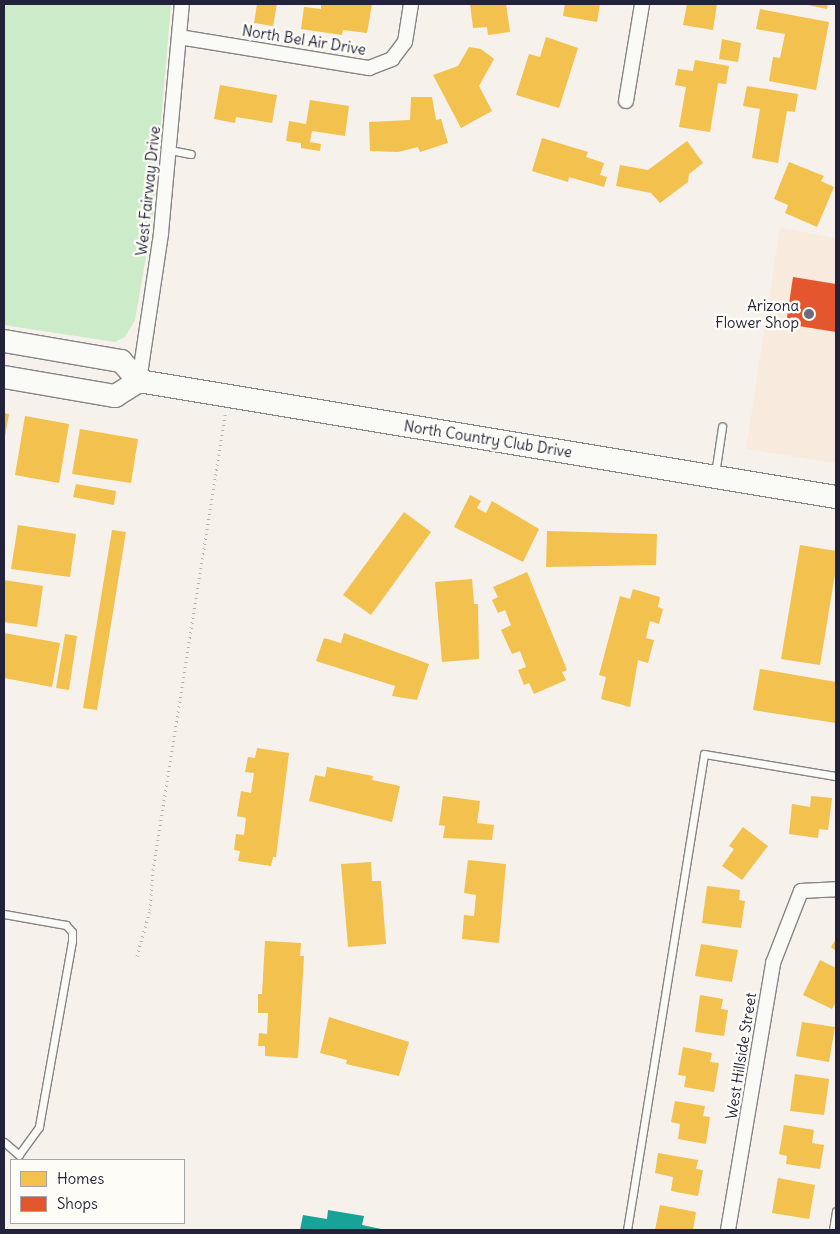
<!DOCTYPE html>
<html>
<head>
<meta charset="utf-8">
<style>
	body { margin:0 }
	#map { position:relative; width:840px; height:1234px; overflow:hidden; background:#f6f1eb; font-family:Delius,sans-serif }
	div>[style] { position:absolute }
	[style*='--x'] { left:calc(var(--x)*1px); top:calc(var(--y)*1px); width:calc(var(--w)*1px); rotate:calc(var(--a)*1deg) }
	.built>* { inset:0; background:#f8ebdd }
	.green>* { inset:0; background:#ccebc8 }
	.homes>* { inset:0; background:#f2c14e }
	.shops>* { inset:0; background:#e4572e }
	.public>* { inset:0; background:#17a398 }
	.path>* { height:3px; margin-top:-1.5px; transform-origin:0; background:repeating-linear-gradient(90deg,#b3b2b4 0 1px,transparent 0 5px) }
	.roads { filter:drop-shadow(1px 0 #868486) drop-shadow(-1px 0 #868486) drop-shadow(0 1px #868486) drop-shadow(0 -1px #868486) }
	.lane>* { height:7px; margin:-3.5px; padding:0 3.5px; transform-origin:3.5px; border-radius:3.5px; background:#fafaf7 }
	.street>* { height:14px; margin:-7px; padding:0 7px; transform-origin:7px; border-radius:7px; background:#fafaf7 }
	.primary>* { height:22px; margin:-11px; padding:0 11px; transform-origin:11px; border-radius:11px; background:#fafaf7 }
	.dots>* { width:14px; height:14px; translate:-50% -50%; box-sizing:border-box; border:2px solid #fdfcf7; border-radius:50% }
	span { translate:-50% -50%; white-space:nowrap; text-align:center; line-height:1.15; -webkit-text-stroke:5px #fdfcf7; paint-order:stroke }
	.street-label { font-size:15px; color:#22223b }
	.poi-label { font-size:15px; color:#22223b }
	.right { translate:-100% -50%; text-align:right }
	.frame { position:absolute; inset:0; border:5px solid #22223b; pointer-events:none }
	.legend { position:absolute; left:10px; top:1159px; width:175px; height:65px; box-sizing:border-box; background:#fdfcf7; border:1px solid #a5a5ac; margin:0; padding:6px 9px; list-style:none; font-size:15px; color:#22223b }
	.legend li { display:flex; align-items:center; gap:10px; height:25px }
	.legend b { width:25px; border:1px solid #a5a5ac }
</style>
</head>
<body>
<div id="map">
	<div class="built">
		<i style="clip-path:polygon(780px 228px,836px 238px,836px 463px,746px 449px)"></i>
	</div>
	<div class="green">
		<i style="clip-path:polygon(4px 4px,171px 4px,153px 216px,135px 320px,125px 337px,115px 342px,4px 325px)"></i>
	</div>
	<div class="homes">
		<i style="clip-path:polygon(257px 4px,277px 4px,273px 26px,254px 23px)"></i>
		<i style="clip-path:polygon(321px 4px,372px 4px,367px 33px,343px 30px,342px 35px,301px 29px,304px 7px,321px 9px)"></i>
		<i style="clip-path:polygon(470px 4px,506px 4px,510px 32px,488px 35px,487px 27px,473px 28px)"></i>
		<i style="clip-path:polygon(565px 4px,600px 4px,597px 22px,563px 16px)"></i>
		<i style="clip-path:polygon(687px 4px,717px 4px,713px 30px,683px 25px)"></i>
		<i style="clip-path:polygon(803px 4px,828px 4px,827px 9px)"></i>
		<i style="clip-path:polygon(760px 9px,829px 22px,816px 90px,769px 81px,773px 57px,780px 58px,785px 34px,756px 29px)"></i>
		<i style="clip-path:polygon(546px 37px,578px 48px,559px 108px,516px 95px,529px 54px,540px 57px)"></i>
		<i style="clip-path:polygon(722px 39px,741px 43px,738px 62px,719px 59px)"></i>
		<i style="clip-path:polygon(469px 47px,481px 49px,494px 59px,479px 86px,492px 111px,461px 128px,433px 75px,458px 66px)"></i>
		<i style="clip-path:polygon(695px 60px,729px 66px,726px 84px,718px 83px,710px 132px,679px 127px,686px 87px,675px 85px,678px 69px,693px 71px)"></i>
		<i style="clip-path:polygon(220px 85px,277px 95px,272px 123px,236px 117px,235px 123px,214px 119px)"></i>
		<i style="clip-path:polygon(747px 86px,798px 94px,795px 112px,787px 111px,778px 163px,752px 158px,760px 109px,743px 106px)"></i>
		<i style="clip-path:polygon(411px 97px,432px 97px,436px 120px,441px 119px,448px 143px,420px 152px,418px 147px,398px 152px,370px 151px,369px 122px,410px 120px)"></i>
		<i style="clip-path:polygon(310px 100px,349px 106px,345px 136px,312px 131px,310px 142px,321px 144px,320px 151px,301px 148px,301px 143px,286px 141px,289px 121px,306px 124px)"></i>
		<i style="clip-path:polygon(542px 138px,588px 152px,586px 157px,604px 163px,600px 175px,607px 177px,604px 187px,569px 177px,568px 182px,532px 171px)"></i>
		<i style="clip-path:polygon(687px 141px,703px 163px,689px 174px,688px 182px,660px 203px,651px 193px,616px 186px,620px 165px,648px 170px)"></i>
		<i style="clip-path:polygon(789px 162px,824px 176px,821px 181px,834px 187px,817px 227px,785px 213px,788px 205px,774px 199px)"></i>
		<i style="clip-path:polygon(4px 413px,9px 414px,5px 436px,4px 436px)"></i>
		<i style="clip-path:polygon(25px 416px,69px 424px,59px 483px,15px 475px)"></i>
		<i style="clip-path:polygon(80px 429px,138px 439px,131px 483px,72px 474px)"></i>
		<i style="clip-path:polygon(76px 484px,116px 491px,114px 505px,73px 497px)"></i>
		<i style="clip-path:polygon(470px 495px,481px 501px,477px 508px,486px 513px,492px 501px,539px 529px,523px 562px,454px 527px)"></i>
		<i style="clip-path:polygon(404px 512px,431px 532px,371px 615px,343px 595px)"></i>
		<i style="clip-path:polygon(18px 525px,76px 534px,70px 577px,11px 569px)"></i>
		<i style="clip-path:polygon(112px 530px,126px 532px,97px 710px,83px 708px)"></i>
		<i style="clip-path:polygon(547px 531px,657px 534px,656px 565px,546px 567px)"></i>
		<i style="clip-path:polygon(800px 545px,836px 551px,836px 568px,820px 665px,781px 659px)"></i>
		<i style="clip-path:polygon(527px 572px,567px 670px,562px 672px,566px 680px,534px 694px,529px 683px,524px 685px,518px 670px,526px 667px,520px 651px,512px 654px,501px 630px,511px 625px,505px 610px,498px 613px,492px 600px,498px 597px,493px 587px)"></i>
		<i style="clip-path:polygon(472px 579px,474px 604px,478px 604px,479px 659px,442px 662px,435px 582px)"></i>
		<i style="clip-path:polygon(4px 580px,43px 586px,37px 627px,4px 622px)"></i>
		<i style="clip-path:polygon(633px 589px,660px 597px,658px 607px,663px 609px,659px 624px,650px 621px,646px 638px,654px 640px,648px 663px,638px 660px,630px 707px,601px 699px,606px 677px,599px 675px,620px 596px,630px 599px)"></i>
		<i style="clip-path:polygon(4px 633px,60px 643px,52px 687px,4px 678px)"></i>
		<i style="clip-path:polygon(344px 633px,429px 664px,417px 700px,392px 696px,395px 686px,316px 661px,324px 638px,341px 643px)"></i>
		<i style="clip-path:polygon(65px 634px,77px 636px,69px 690px,56px 688px)"></i>
		<i style="clip-path:polygon(760px 669px,836px 682px,836px 723px,753px 710px)"></i>
		<i style="clip-path:polygon(257px 748px,289px 753px,276px 857px,273px 857px,271px 866px,238px 861px,240px 851px,234px 850px,236px 834px,244px 835px,246px 818px,237px 816px,241px 791px,251px 793px,254px 773px,245px 772px,248px 757px,255px 758px)"></i>
		<i style="clip-path:polygon(327px 767px,373px 776px,372px 780px,400px 786px,392px 822px,309px 801px,315px 775px,325px 777px)"></i>
		<i style="clip-path:polygon(443px 796px,480px 801px,477px 823px,494px 825px,492px 840px,443px 838px,445px 826px,439px 825px)"></i>
		<i style="clip-path:polygon(811px 796px,832px 798px,828px 830px,819px 829px,818px 838px,789px 834px,792px 804px,810px 807px)"></i>
		<i style="clip-path:polygon(743px 827px,768px 846px,742px 880px,722px 866px,734px 849px,729px 846px)"></i>
		<i style="clip-path:polygon(468px 860px,506px 864px,499px 943px,462px 939px,464px 915px,474px 916px,476px 895px,464px 893px)"></i>
		<i style="clip-path:polygon(371px 862px,372px 881px,381px 881px,386px 944px,348px 947px,341px 864px)"></i>
		<i style="clip-path:polygon(707px 886px,740px 890px,739px 900px,745px 901px,741px 928px,702px 923px)"></i>
		<i style="clip-path:polygon(836px 939px,836px 951px,831px 947px)"></i>
		<i style="clip-path:polygon(265px 941px,301px 943px,300px 956px,304px 956px,298px 1058px,265px 1056px,265px 1046px,258px 1046px,259px 1033px,267px 1034px,268px 1013px,258px 1013px,258px 994px,262px 994px)"></i>
		<i style="clip-path:polygon(701px 944px,738px 950px,732px 982px,695px 976px)"></i>
		<i style="clip-path:polygon(820px 960px,836px 968px,836px 1002px,832px 1009px,803px 995px)"></i>
		<i style="clip-path:polygon(700px 995px,723px 999px,721px 1009px,728px 1010px,724px 1036px,695px 1032px)"></i>
		<i style="clip-path:polygon(329px 1017px,409px 1042px,399px 1076px,346px 1064px,347px 1060px,320px 1053px)"></i>
		<i style="clip-path:polygon(802px 1022px,835px 1027px,829px 1062px,796px 1056px)"></i>
		<i style="clip-path:polygon(683px 1047px,712px 1053px,710px 1062px,719px 1063px,714px 1092px,684px 1087px,686px 1076px,678px 1075px)"></i>
		<i style="clip-path:polygon(795px 1074px,829px 1079px,824px 1115px,790px 1111px)"></i>
		<i style="clip-path:polygon(675px 1101px,705px 1106px,703px 1116px,710px 1117px,706px 1144px,678px 1139px,680px 1124px,671px 1122px)"></i>
		<i style="clip-path:polygon(784px 1125px,814px 1130px,812px 1143px,824px 1145px,820px 1169px,786px 1164px,787px 1156px,779px 1154px)"></i>
		<i style="clip-path:polygon(658px 1153px,698px 1160px,696px 1169px,703px 1170px,698px 1196px,671px 1191px,673px 1177px,655px 1173px)"></i>
		<i style="clip-path:polygon(778px 1178px,815px 1185px,809px 1219px,772px 1213px)"></i>
		<i style="clip-path:polygon(660px 1205px,696px 1212px,693px 1230px,655px 1230px)"></i>
	</div>
	<div class="shops">
		<i style="clip-path:polygon(793px 277px,836px 284px,836px 332px,786px 324px)"></i>
	</div>
	<div class="public">
		<i style="clip-path:polygon(328px 1210px,364px 1216px,362px 1225px,386px 1230px,300px 1230px,303px 1215px,327px 1219px)"></i>
	</div>
	<div class="path">
		<i style="--x:137;--y:956;--w:48;--a:-74.2"></i>
		<i style="--x:150;--y:910;--w:40;--a:-85.7"></i>
		<i style="--x:153;--y:870;--w:462;--a:-81"></i>
	</div>
	<div class="roads">
		<div class="lane">
			<i style="--x:170;--y:150;--w:21;--a:11"></i>
			<i style="--x:715;--y:474;--w:48;--a:-81.5"></i>
			<i style="--x:4;--y:914;--w:63;--a:10.1"></i>
			<i style="--x:66;--y:925;--w:9;--a:49"></i>
			<i style="--x:72;--y:932;--w:9;--a:90"></i>
			<i style="--x:72;--y:941;--w:189;--a:100.1"></i>
			<i style="--x:39;--y:1127;--w:34;--a:126"></i>
			<i style="--x:19;--y:1155;--w:20;--a:-139"></i>
			<i style="--x:627;--y:1230;--w:482;--a:-80.8"></i>
			<i style="--x:704;--y:754;--w:134;--a:9.5"></i>
			<i style="--x:833;--y:1230;--w:19;--a:-81"></i>
		</div>
		<div class="street">
			<i style="--x:179;--y:37;--w:193;--a:9.3"></i>
			<i style="--x:369;--y:68;--w:25;--a:-21"></i>
			<i style="--x:392;--y:59;--w:21;--a:-53"></i>
			<i style="--x:405;--y:42;--w:38;--a:-81"></i>
			<i style="--x:626;--y:101;--w:98;--a:-80.6"></i>
			<i style="--x:139;--y:381;--w:150;--a:-81.5"></i>
			<i style="--x:161;--y:233;--w:230;--a:-84.8"></i>
			<i style="--x:728;--y:1230;--w:271;--a:-80.4"></i>
			<i style="--x:773;--y:963;--w:77;--a:-68.7"></i>
			<i style="--x:801;--y:891;--w:35;--a:-3"></i>
		</div>
		<div class="primary">
			<i style="--x:4;--y:341;--w:119;--a:9.7"></i>
			<i style="--x:121;--y:361;--w:27;--a:48"></i>
			<i style="--x:139;--y:381;--w:707;--a:9.45"></i>
			<i style="--x:4;--y:377;--w:113;--a:9.7"></i>
			<i style="--x:115;--y:396;--w:28;--a:-32"></i>
		</div>
	</div>
	<div class="dots">
		<i style="left:809px;top:314px;background:#6c6a79"></i>
	</div>
	<div class="street-label">
		<span style="left:304px;top:40px;rotate:9deg">North Bel Air Drive</span>
		<span style="left:148px;top:191px;rotate:-84deg">West Fairway Drive</span>
		<span style="left:488px;top:439px;rotate:9deg">North Country Club Drive</span>
		<span style="left:741px;top:1056px;rotate:-81deg">West Hillside Street</span>
	</div>
	<div class="poi-label">
		<span class="right" style="left:799px;top:314px">Arizona<br>Flower Shop</span>
	</div>
	<div class="frame"></div>
	<ul class="legend">
	<li><b style="height:14px;background:#f2c14e"></b>Homes</li>
	<li><b style="height:14px;background:#e4572e"></b>Shops</li>
	</ul>
</div>
</body>
</html>
